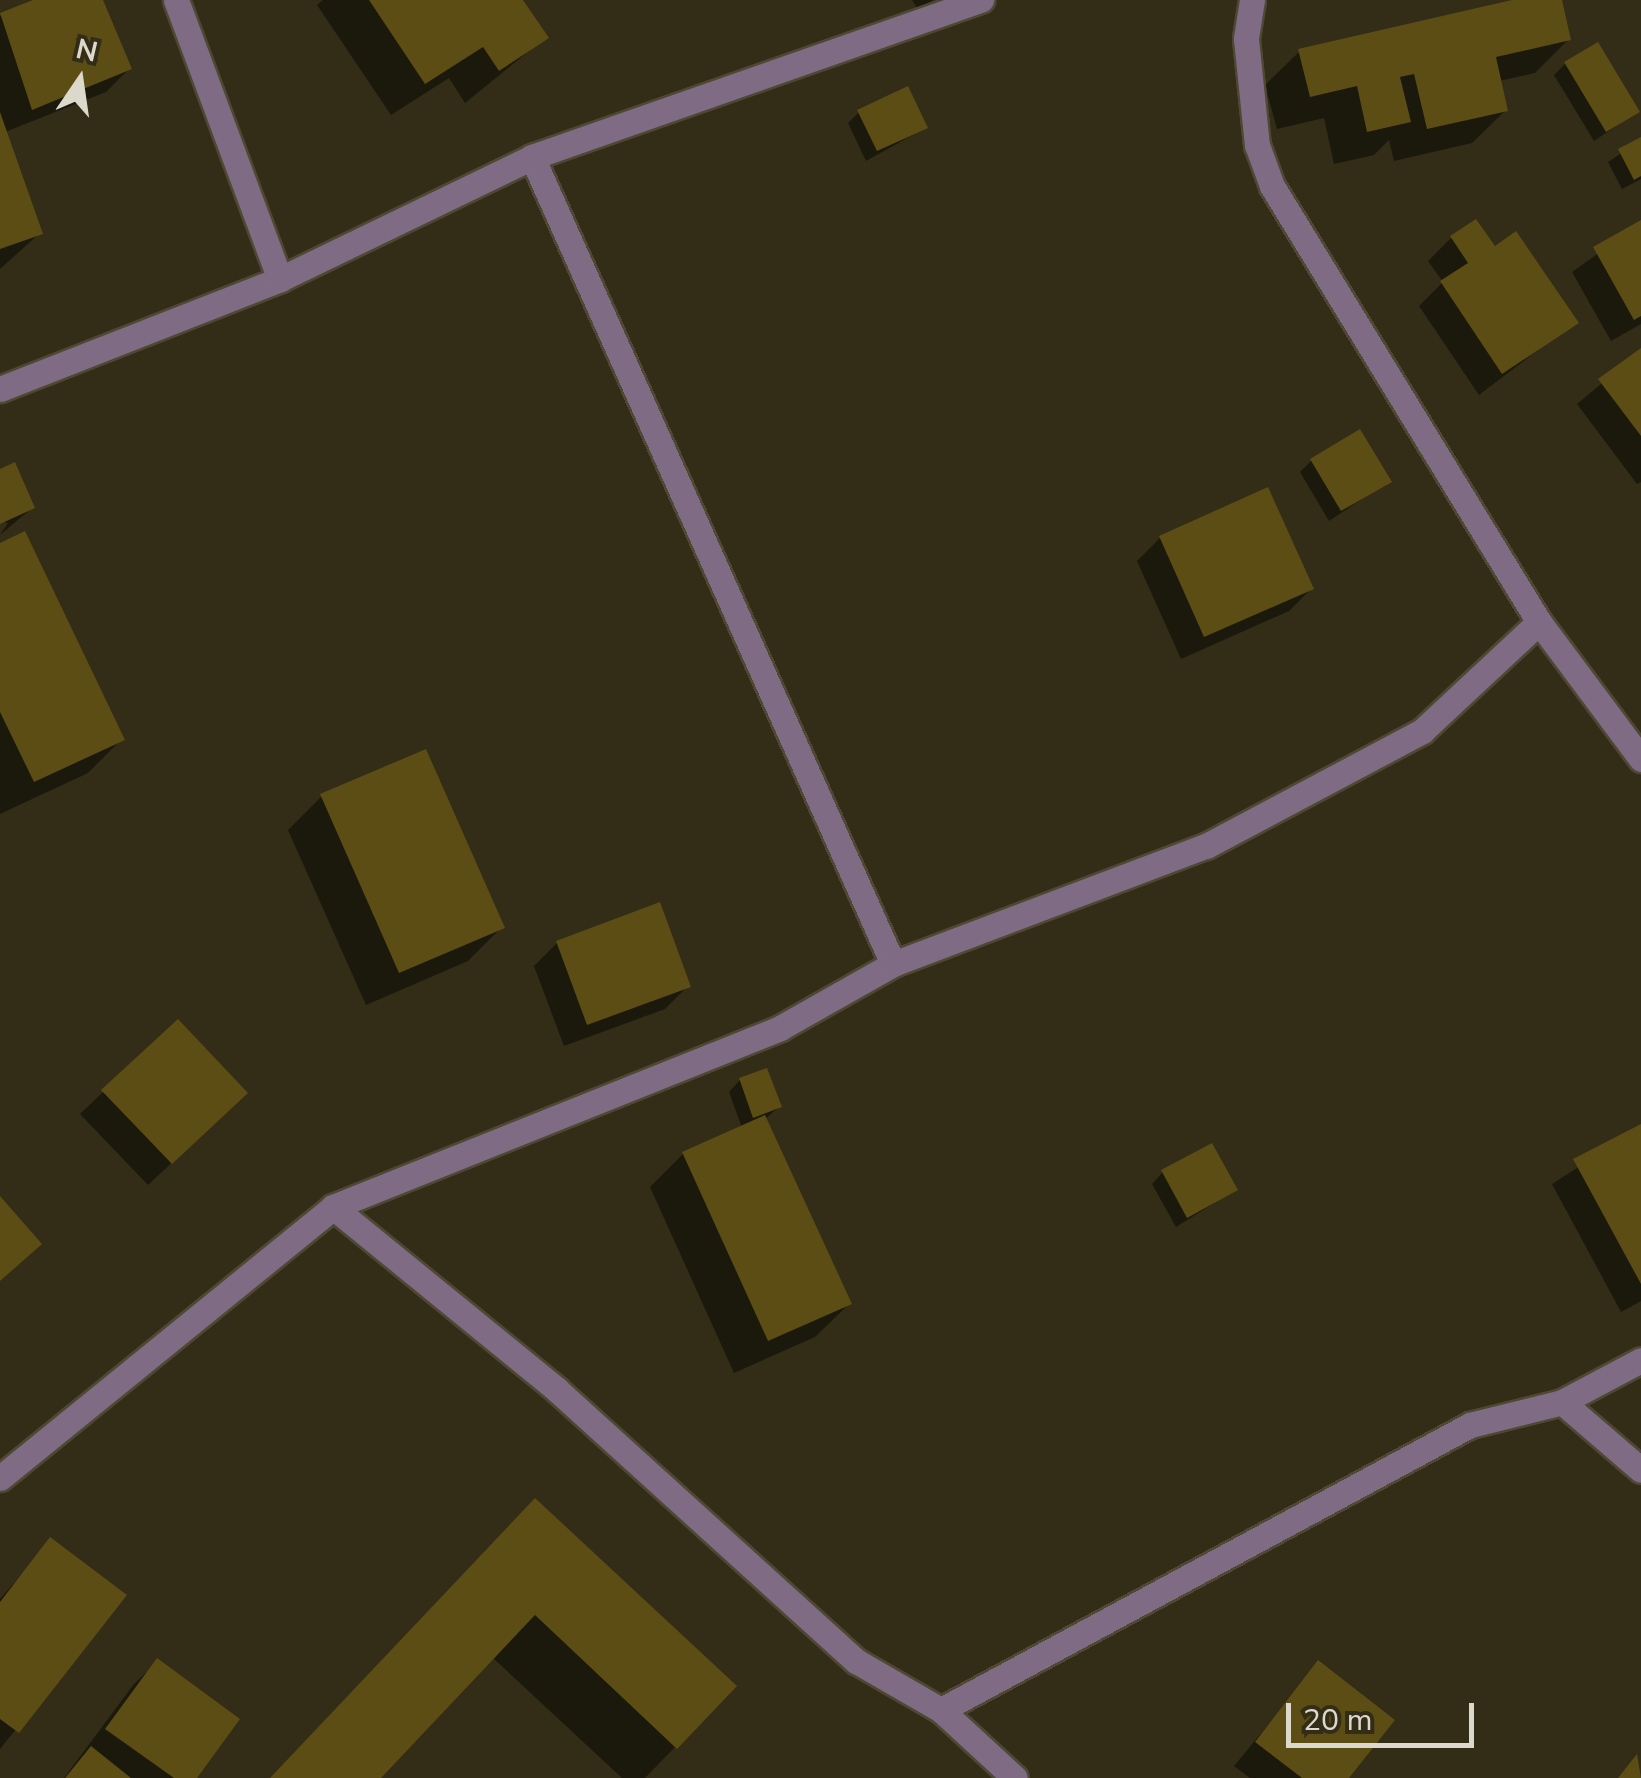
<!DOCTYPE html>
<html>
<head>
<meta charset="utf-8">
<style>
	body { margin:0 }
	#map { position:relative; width:1641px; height:1778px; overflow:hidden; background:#332d17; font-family:"Nunito Sans",sans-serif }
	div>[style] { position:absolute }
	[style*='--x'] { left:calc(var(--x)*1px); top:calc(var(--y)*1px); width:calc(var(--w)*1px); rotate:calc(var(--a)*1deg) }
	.shadow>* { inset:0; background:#0007 }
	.building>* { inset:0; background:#5c4d15 }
	.roads { filter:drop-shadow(2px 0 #4e4834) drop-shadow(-2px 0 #4e4834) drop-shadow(0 2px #4e4834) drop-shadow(0 -2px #4e4834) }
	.minor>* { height:25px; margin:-12.5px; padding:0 12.5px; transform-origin:12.5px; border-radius:12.5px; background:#7f6c84 }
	span { translate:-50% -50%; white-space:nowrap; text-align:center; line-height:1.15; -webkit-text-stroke:10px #332d17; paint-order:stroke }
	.north { position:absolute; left:30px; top:30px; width:100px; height:100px; -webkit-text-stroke:8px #332d17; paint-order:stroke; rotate:13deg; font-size:28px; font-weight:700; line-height:40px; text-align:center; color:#dcd8cb }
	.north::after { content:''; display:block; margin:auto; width:35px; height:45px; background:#dcd8cb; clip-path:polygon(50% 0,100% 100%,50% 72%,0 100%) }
	.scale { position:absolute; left:1286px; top:1703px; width:188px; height:45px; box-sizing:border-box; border:5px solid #dcd8cb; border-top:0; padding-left:12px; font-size:30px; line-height:35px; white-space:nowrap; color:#dcd8cb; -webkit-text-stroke:8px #332d17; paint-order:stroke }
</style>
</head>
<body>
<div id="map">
	<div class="shadow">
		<i style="clip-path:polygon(39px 0,101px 0,129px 69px,106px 92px,5px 132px,40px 233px,0 269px,0 16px)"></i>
		<i style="clip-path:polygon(323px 0,520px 0,545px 38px,465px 103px,449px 78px,391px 115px,317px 5px)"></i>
		<i style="clip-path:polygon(912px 0,933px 0,918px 9px)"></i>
		<i style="clip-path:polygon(1523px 0,1559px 0,1568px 40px,1535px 73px,1499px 81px,1506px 110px,1472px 143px,1394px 161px,1389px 140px,1374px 155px,1334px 164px,1324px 118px,1277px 129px,1265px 85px,1299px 52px)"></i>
		<i style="clip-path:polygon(1565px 64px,1637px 112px,1594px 141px,1554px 75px)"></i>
		<i style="clip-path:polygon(859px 112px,925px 128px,866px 161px,848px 123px)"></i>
		<i style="clip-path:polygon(1641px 140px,1641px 179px,1622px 189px,1608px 162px)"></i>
		<i style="clip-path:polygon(1641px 223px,1641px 324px,1611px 341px,1572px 272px)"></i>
		<i style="clip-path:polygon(1451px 238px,1575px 322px,1479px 395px,1419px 306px,1443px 282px,1428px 261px)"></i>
		<i style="clip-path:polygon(1641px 351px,1641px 482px,1637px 484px,1577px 404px)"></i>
		<i style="clip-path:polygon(1311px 461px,1389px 481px,1329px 521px,1300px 472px)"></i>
		<i style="clip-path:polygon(0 471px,32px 508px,0 535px,8px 523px,0 521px)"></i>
		<i style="clip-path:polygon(1160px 538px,1312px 588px,1289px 611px,1181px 659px,1137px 561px)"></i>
		<i style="clip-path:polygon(0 546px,122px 739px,88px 773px,0 814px)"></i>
		<i style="clip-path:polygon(322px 796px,502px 927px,468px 961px,366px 1005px,288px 830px)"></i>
		<i style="clip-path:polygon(557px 943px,688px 986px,665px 1009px,564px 1046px,534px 966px)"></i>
		<i style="clip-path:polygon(740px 1080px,779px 1107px,765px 1119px,849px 1304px,815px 1337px,734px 1373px,650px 1187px,683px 1154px,742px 1128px,729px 1092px)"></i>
		<i style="clip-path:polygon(103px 1092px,222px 1116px,148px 1185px,80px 1114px)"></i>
		<i style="clip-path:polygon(1641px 1127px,1641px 1301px,1621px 1312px,1552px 1184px)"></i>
		<i style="clip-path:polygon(1163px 1172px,1235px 1190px,1176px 1227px,1152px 1184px)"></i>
		<i style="clip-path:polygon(51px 1541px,123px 1596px,0 1749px,0 1599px)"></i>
		<i style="clip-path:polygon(493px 1543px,675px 1747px,645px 1778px,622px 1778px,492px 1657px,378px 1778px,271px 1778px)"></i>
		<i style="clip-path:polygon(157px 1662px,193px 1778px,64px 1778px,134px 1684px)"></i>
		<i style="clip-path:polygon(1319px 1663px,1346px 1778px,1250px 1778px,1234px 1766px)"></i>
	</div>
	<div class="building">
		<i style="clip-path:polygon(33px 0,103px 0,132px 69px,32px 110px,0 13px)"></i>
		<i style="clip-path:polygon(369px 0,523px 0,549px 38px,499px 71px,483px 47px,425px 84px)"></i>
		<i style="clip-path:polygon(1512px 0,1562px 0,1571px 40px,1496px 57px,1508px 111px,1427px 129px,1414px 74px,1400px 77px,1411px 122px,1367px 132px,1357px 86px,1310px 97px,1298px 49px)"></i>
		<i style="clip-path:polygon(1598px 42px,1640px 112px,1606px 132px,1564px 62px)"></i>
		<i style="clip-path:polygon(908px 86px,928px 128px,877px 151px,857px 110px)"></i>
		<i style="clip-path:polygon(0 112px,43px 234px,0 249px)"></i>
		<i style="clip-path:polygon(1641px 137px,1641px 176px,1634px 180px,1618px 149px)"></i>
		<i style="clip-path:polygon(1476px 219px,1495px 246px,1516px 231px,1579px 323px,1502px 374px,1440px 281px,1468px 263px,1450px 236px)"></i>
		<i style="clip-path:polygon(1641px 220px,1641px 316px,1634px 320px,1593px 247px)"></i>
		<i style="clip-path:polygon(1641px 348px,1641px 436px,1598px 379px)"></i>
		<i style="clip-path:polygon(1360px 429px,1392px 482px,1341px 511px,1310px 459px)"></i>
		<i style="clip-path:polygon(15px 462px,35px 508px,0 524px,0 469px)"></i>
		<i style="clip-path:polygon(1268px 487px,1314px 589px,1204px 637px,1159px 536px)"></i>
		<i style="clip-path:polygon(25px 531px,125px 740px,34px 782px,0 712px,0 543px)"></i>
		<i style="clip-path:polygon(426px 749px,505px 928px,399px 973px,320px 794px)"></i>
		<i style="clip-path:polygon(660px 902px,691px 987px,587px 1025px,556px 941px)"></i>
		<i style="clip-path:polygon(178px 1019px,248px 1093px,172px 1164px,101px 1090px)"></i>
		<i style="clip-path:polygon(767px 1068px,782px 1107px,753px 1118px,739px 1078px)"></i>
		<i style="clip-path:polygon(765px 1115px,852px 1304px,768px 1341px,682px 1152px)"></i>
		<i style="clip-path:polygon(1641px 1124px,1641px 1284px,1573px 1159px)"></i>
		<i style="clip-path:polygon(1212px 1143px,1238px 1190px,1187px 1218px,1161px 1170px)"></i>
		<i style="clip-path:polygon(0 1196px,42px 1244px,0 1281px)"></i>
		<i style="clip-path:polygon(535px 1498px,737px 1686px,677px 1749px,535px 1615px,381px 1778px,270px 1778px)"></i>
		<i style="clip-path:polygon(50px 1537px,127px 1595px,19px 1733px,0 1719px,0 1602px)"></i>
		<i style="clip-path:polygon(157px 1658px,240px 1719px,197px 1778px,174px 1778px,105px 1729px)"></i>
		<i style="clip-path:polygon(1318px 1660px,1395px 1720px,1349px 1778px,1302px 1778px,1255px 1742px)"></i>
		<i style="clip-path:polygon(91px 1746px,131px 1778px,65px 1778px)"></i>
		<i style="clip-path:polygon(1637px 1754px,1641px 1778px,1618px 1778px)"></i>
	</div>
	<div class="roads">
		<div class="minor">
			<i style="--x:176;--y:0;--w:298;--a:69.6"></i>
			<i style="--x:1252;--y:0;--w:39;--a:99"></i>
			<i style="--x:1246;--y:39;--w:107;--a:84.1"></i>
			<i style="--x:1257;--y:145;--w:44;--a:69.9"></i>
			<i style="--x:1272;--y:186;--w:511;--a:58.52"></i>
			<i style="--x:1539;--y:622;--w:171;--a:53.3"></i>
			<i style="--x:532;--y:157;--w:884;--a:65.9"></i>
			<i style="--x:0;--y:389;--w:301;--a:-21.4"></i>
			<i style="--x:280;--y:279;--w:280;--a:-25.8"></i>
			<i style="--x:532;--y:157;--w:476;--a:-19.3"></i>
			<i style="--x:333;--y:1207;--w:289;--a:39.2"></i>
			<i style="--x:557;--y:1390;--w:404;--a:42.2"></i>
			<i style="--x:856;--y:1661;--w:98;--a:30"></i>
			<i style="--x:941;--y:1710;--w:100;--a:42.6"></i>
			<i style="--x:1562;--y:1402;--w:104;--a:40.7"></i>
			<i style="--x:0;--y:1478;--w:429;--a:-39.1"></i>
			<i style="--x:333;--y:1207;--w:482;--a:-21.8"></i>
			<i style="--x:780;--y:1028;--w:130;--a:-29.5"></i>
			<i style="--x:893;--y:964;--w:335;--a:-20.7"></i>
			<i style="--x:1206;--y:846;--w:245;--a:-28"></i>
			<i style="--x:1422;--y:731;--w:160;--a:-43"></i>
			<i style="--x:941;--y:1710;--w:601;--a:-28.31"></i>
			<i style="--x:1470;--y:1425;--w:95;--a:-14"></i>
			<i style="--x:1562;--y:1402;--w:89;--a:-28"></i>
		</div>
	</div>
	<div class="north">N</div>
	<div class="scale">20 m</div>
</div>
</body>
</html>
